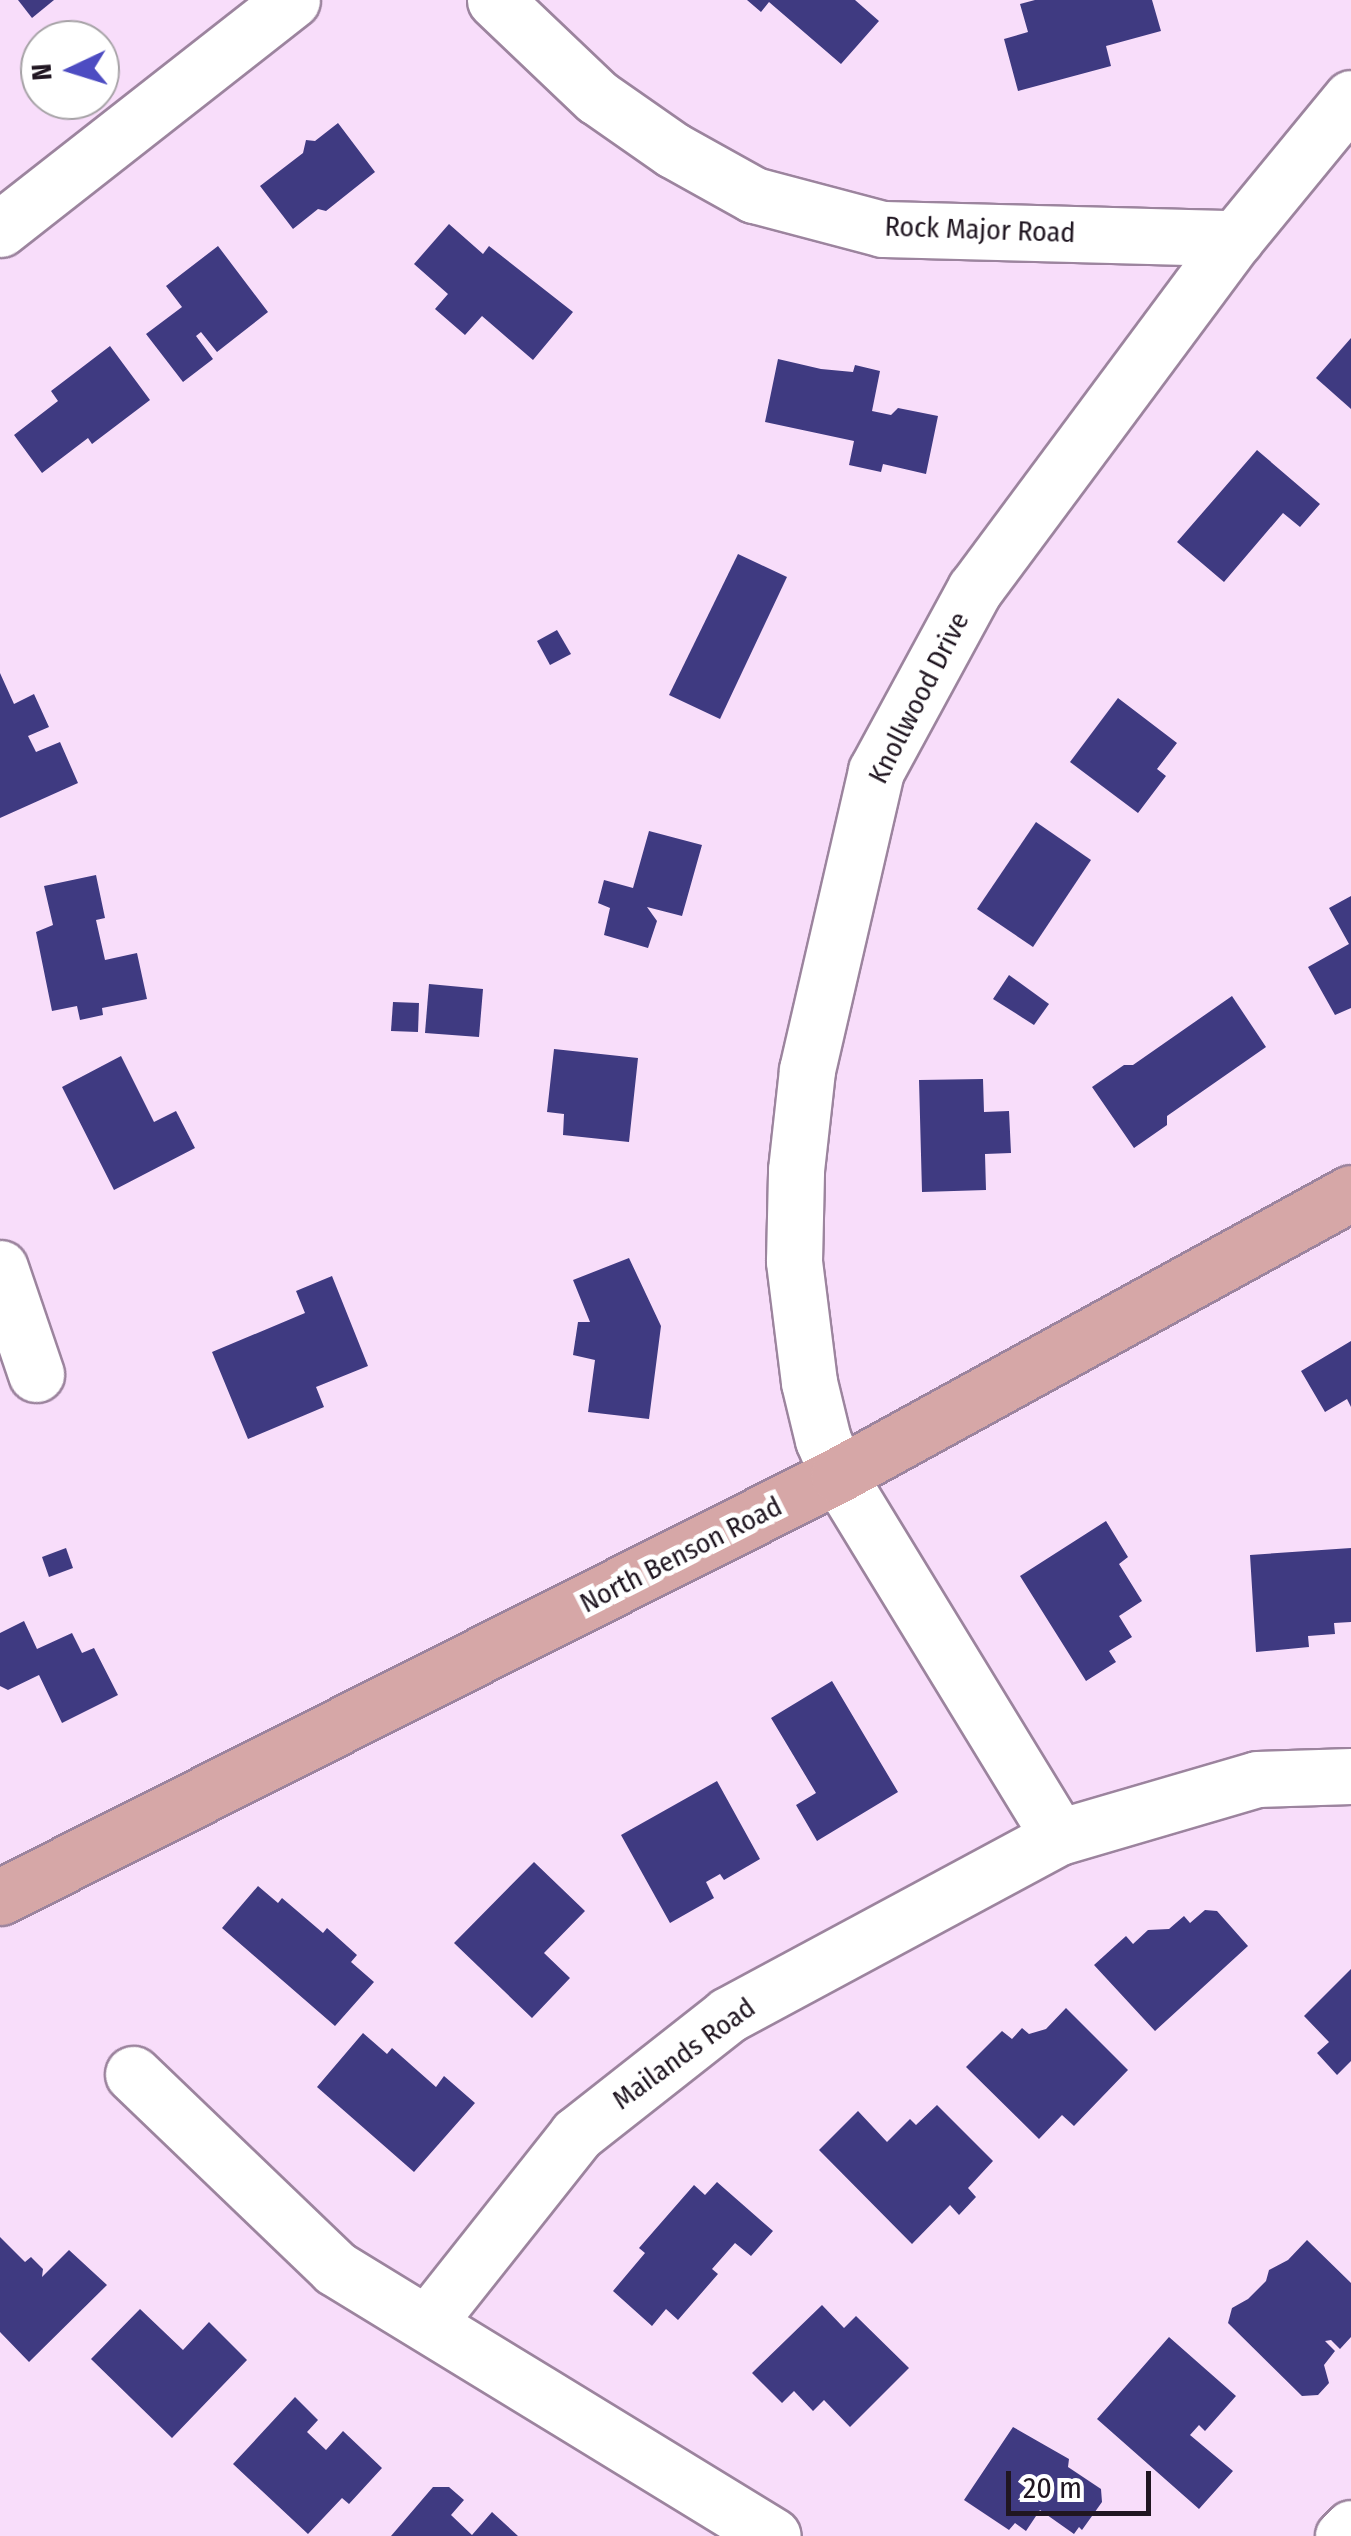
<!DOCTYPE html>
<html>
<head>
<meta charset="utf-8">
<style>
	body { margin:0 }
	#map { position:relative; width:1351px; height:2536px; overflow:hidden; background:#f8ddfa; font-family:"Fira Sans Condensed",sans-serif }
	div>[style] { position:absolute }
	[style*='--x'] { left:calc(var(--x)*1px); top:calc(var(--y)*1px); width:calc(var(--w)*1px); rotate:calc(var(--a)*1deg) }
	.building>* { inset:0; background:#3f3a81 }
	.roads { filter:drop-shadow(2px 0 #9c849e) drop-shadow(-2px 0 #9c849e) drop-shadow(0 2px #9c849e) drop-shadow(0 -2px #9c849e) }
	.minor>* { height:55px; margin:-27.5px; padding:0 27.5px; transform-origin:27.5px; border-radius:27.5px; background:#fff }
	.major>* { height:55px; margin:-27.5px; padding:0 27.5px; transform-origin:27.5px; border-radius:27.5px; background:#d6a7a7 }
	span { translate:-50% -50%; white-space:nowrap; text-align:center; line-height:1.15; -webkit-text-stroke:10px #fff; paint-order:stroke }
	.street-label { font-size:28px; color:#201621 }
	.north { position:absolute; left:20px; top:20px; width:100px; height:100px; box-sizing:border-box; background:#fff; border:2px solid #a6a2a6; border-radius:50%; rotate:266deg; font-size:28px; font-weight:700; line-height:40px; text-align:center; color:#201621 }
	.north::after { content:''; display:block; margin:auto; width:35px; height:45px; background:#4d4cc2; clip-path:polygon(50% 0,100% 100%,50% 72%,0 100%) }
	.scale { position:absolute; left:1006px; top:2471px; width:145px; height:45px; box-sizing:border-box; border:5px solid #201621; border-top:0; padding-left:12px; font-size:30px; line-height:35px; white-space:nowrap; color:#201621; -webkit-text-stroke:8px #fff; paint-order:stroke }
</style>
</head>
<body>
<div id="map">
	<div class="building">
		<i style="clip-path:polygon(18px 0,54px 0,32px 18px)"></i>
		<i style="clip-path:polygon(747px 0,855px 0,879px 21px,841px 64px,769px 2px,761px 12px)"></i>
		<i style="clip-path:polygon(1035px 0,1152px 0,1161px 31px,1106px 46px,1111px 66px,1018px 91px,1004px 39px,1028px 32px,1020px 4px)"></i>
		<i style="clip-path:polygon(338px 123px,375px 172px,326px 211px,318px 209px,293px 229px,260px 186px,303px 153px,306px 140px,315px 141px)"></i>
		<i style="clip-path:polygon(449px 224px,483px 254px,489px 246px,573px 312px,533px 360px,482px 316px,465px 335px,435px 309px,448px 294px,414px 264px)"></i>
		<i style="clip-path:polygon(218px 246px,268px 312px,217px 352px,201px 332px,196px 336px,213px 359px,183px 382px,146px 334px,182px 307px,166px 286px)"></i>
		<i style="clip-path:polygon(1351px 338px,1351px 409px,1316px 378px)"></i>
		<i style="clip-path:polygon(110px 346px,150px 400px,92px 444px,88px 438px,42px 473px,14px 435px,58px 401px,51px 391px)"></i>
		<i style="clip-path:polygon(778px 359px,821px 369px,853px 372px,855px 365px,880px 371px,872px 411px,891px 415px,898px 408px,938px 416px,926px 474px,883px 464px,881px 472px,849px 465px,854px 441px,765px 422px)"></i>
		<i style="clip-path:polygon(1257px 450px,1320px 504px,1300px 527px,1283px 513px,1224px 582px,1177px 542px)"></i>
		<i style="clip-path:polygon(738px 554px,787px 577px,720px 719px,669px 695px)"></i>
		<i style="clip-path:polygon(557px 630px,571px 654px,550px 665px,537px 641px)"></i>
		<i style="clip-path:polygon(0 673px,14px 704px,34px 694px,49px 727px,28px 736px,36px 752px,60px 742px,78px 783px,0 818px)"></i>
		<i style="clip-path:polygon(1118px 698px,1177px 743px,1157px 769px,1166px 776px,1138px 813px,1070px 762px)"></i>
		<i style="clip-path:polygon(1036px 822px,1091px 860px,1033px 947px,977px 909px)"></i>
		<i style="clip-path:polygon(649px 831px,702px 845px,682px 916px,647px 907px,657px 921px,648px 948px,604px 935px,610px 908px,598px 903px,604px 880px,633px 888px)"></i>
		<i style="clip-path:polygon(96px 875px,105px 918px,96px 920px,105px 960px,137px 953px,147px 999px,102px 1008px,103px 1015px,80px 1020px,77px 1006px,52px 1011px,36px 932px,53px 925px,44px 886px)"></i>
		<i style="clip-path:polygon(1351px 896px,1351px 1008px,1335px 1015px,1308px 967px,1349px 944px,1329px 908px)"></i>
		<i style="clip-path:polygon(1009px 975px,1049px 1004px,1034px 1025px,993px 999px)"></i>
		<i style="clip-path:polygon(429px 984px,483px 989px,479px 1037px,425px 1033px)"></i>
		<i style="clip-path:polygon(1232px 996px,1266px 1047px,1167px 1116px,1167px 1125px,1134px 1148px,1092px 1087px,1124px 1065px,1133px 1065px)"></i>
		<i style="clip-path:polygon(393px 1002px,419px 1003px,418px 1032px,391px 1031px)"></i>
		<i style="clip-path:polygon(554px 1049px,638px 1058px,629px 1142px,563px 1135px,564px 1114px,547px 1112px)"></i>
		<i style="clip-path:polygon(121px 1056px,154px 1122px,176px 1111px,195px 1148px,114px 1190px,62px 1087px)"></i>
		<i style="clip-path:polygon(983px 1079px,984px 1112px,1009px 1111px,1011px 1153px,985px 1154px,986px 1190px,922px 1192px,919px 1080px)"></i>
		<i style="clip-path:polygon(629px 1258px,661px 1326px,649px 1419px,588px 1412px,595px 1360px,573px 1355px,578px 1322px,590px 1322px,573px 1280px)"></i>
		<i style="clip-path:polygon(332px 1276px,368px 1366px,316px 1387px,324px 1407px,248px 1439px,212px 1352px,305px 1313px,296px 1291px)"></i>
		<i style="clip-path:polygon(1351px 1341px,1351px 1407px,1347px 1399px,1325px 1412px,1301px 1371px)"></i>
		<i style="clip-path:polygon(1106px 1521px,1128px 1557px,1119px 1564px,1142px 1601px,1119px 1616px,1132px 1637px,1109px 1651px,1116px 1662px,1086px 1681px,1020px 1576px)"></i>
		<i style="clip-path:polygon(66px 1548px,73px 1568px,49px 1577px,42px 1557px)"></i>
		<i style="clip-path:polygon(1351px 1548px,1351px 1622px,1334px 1623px,1335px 1634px,1308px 1636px,1309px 1647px,1256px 1652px,1250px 1555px)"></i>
		<i style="clip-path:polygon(24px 1621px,37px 1649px,72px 1633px,82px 1653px,94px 1648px,118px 1695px,62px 1723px,39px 1675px,8px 1690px,0 1686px,0 1633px)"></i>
		<i style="clip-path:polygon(832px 1681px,898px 1792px,817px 1841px,796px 1805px,816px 1793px,771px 1718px)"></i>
		<i style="clip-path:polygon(717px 1781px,760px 1859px,724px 1880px,720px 1874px,706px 1882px,714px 1898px,670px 1923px,621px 1835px)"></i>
		<i style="clip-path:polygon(534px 1862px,585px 1911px,544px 1953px,570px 1978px,532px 2018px,454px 1943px)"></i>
		<i style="clip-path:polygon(258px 1886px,278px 1903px,282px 1898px,323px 1933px,327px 1928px,357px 1955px,351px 1962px,374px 1982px,335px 2026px,222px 1928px)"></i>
		<i style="clip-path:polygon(1205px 1910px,1217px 1911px,1248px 1946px,1155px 2031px,1094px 1965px,1126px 1936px,1133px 1944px,1148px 1930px,1169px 1929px,1184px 1916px,1190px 1923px)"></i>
		<i style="clip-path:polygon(1351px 1969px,1351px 2061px,1337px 2075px,1317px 2053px,1329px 2042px,1304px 2016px)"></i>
		<i style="clip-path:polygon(1066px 2008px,1128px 2070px,1074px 2126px,1062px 2115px,1039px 2139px,966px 2067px,1002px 2031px,1012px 2039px,1022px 2028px,1029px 2034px,1046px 2029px)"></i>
		<i style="clip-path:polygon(363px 2033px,387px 2054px,392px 2048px,436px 2087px,444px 2076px,475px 2103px,414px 2172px,317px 2087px)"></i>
		<i style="clip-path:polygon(937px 2105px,993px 2161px,968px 2188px,976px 2197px,959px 2215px,950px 2205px,912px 2244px,819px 2150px,858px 2111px,887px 2142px,910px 2119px,916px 2125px)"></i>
		<i style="clip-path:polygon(717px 2182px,773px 2231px,751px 2256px,735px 2243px,712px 2269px,718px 2274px,678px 2320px,666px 2309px,652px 2326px,613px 2291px,645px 2253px,639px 2248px,694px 2185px,705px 2195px)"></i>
		<i style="clip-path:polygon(0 2237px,25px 2262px,31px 2257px,43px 2269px,42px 2277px,69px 2250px,107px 2285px,29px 2362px,0 2332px)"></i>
		<i style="clip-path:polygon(1307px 2240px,1351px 2283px,1351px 2337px,1340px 2349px,1331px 2340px,1325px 2341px,1335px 2351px,1324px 2365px,1329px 2383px,1318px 2395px,1302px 2396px,1228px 2323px,1232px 2308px,1248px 2299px,1266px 2281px,1269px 2270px,1288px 2260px)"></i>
		<i style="clip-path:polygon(822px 2305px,844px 2328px,856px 2316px,909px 2368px,850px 2427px,824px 2400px,813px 2411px,794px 2391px,782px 2403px,752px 2373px)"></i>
		<i style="clip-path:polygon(140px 2309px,183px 2350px,209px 2322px,247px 2360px,172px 2438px,91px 2359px)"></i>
		<i style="clip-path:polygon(1169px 2337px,1236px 2396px,1205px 2431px,1199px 2425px,1190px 2435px,1233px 2471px,1199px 2509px,1097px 2419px)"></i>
		<i style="clip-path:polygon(295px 2397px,318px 2420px,307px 2432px,326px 2450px,343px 2431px,382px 2468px,349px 2504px,342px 2498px,308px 2534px,233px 2464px)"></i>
		<i style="clip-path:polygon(1013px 2427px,1069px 2459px,1068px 2467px,1101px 2489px,1102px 2502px,1082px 2530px,1079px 2527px,1074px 2534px,1040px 2510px,1026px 2531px,1015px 2523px,1009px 2530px,964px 2500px)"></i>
		<i style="clip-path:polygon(433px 2487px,449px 2487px,464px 2500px,451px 2515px,472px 2535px,492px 2512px,518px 2536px,391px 2536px)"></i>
	</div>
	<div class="roads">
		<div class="minor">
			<i style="--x:495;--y:0;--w:141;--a:43.6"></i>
			<i style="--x:597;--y:97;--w:93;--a:34.9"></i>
			<i style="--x:673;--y:150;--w:93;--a:29.1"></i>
			<i style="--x:754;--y:195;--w:133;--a:14.8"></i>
			<i style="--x:883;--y:229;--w:353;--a:1.5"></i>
			<i style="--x:0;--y:229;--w:371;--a:-38.1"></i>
			<i style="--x:0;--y:1268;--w:112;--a:71.2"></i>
			<i style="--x:1059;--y:1837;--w:424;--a:-121.4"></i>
			<i style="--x:838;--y:1475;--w:38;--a:-113"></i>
			<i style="--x:823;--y:1440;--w:60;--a:-103.6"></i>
			<i style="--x:809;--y:1382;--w:122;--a:-97.1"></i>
			<i style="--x:794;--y:1261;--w:91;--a:-88.7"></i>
			<i style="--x:796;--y:1170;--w:101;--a:-83.7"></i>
			<i style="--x:807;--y:1070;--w:307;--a:-77"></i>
			<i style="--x:876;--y:771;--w:207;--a:-61.5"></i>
			<i style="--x:975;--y:589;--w:437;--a:-53.4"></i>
			<i style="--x:1236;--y:238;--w:181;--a:-50.6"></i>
			<i style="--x:133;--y:2074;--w:280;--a:43.8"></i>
			<i style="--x:335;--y:2268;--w:513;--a:31.46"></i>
			<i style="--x:428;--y:2322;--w:240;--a:-51.6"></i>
			<i style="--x:577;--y:2134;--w:192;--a:-38.2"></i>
			<i style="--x:728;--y:2015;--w:376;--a:-28.3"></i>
			<i style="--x:1059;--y:1837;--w:206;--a:-16.3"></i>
			<i style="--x:1257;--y:1779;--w:94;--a:-1.8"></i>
			<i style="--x:1343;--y:2536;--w:11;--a:-45"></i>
		</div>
		<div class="major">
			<i style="--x:0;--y:1897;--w:938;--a:-26.73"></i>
			<i style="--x:838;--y:1475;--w:585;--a:-28.8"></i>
		</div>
	</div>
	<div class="street-label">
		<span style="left:980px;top:230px;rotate:2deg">Rock Major Road</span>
		<span style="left:919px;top:698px;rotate:-63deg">Knollwood Drive</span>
		<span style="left:681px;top:1555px;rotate:-27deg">North Benson Road</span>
		<span style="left:684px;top:2054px;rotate:-36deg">Mailands Road</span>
	</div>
	<div class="north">N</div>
	<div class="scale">20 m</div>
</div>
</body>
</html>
